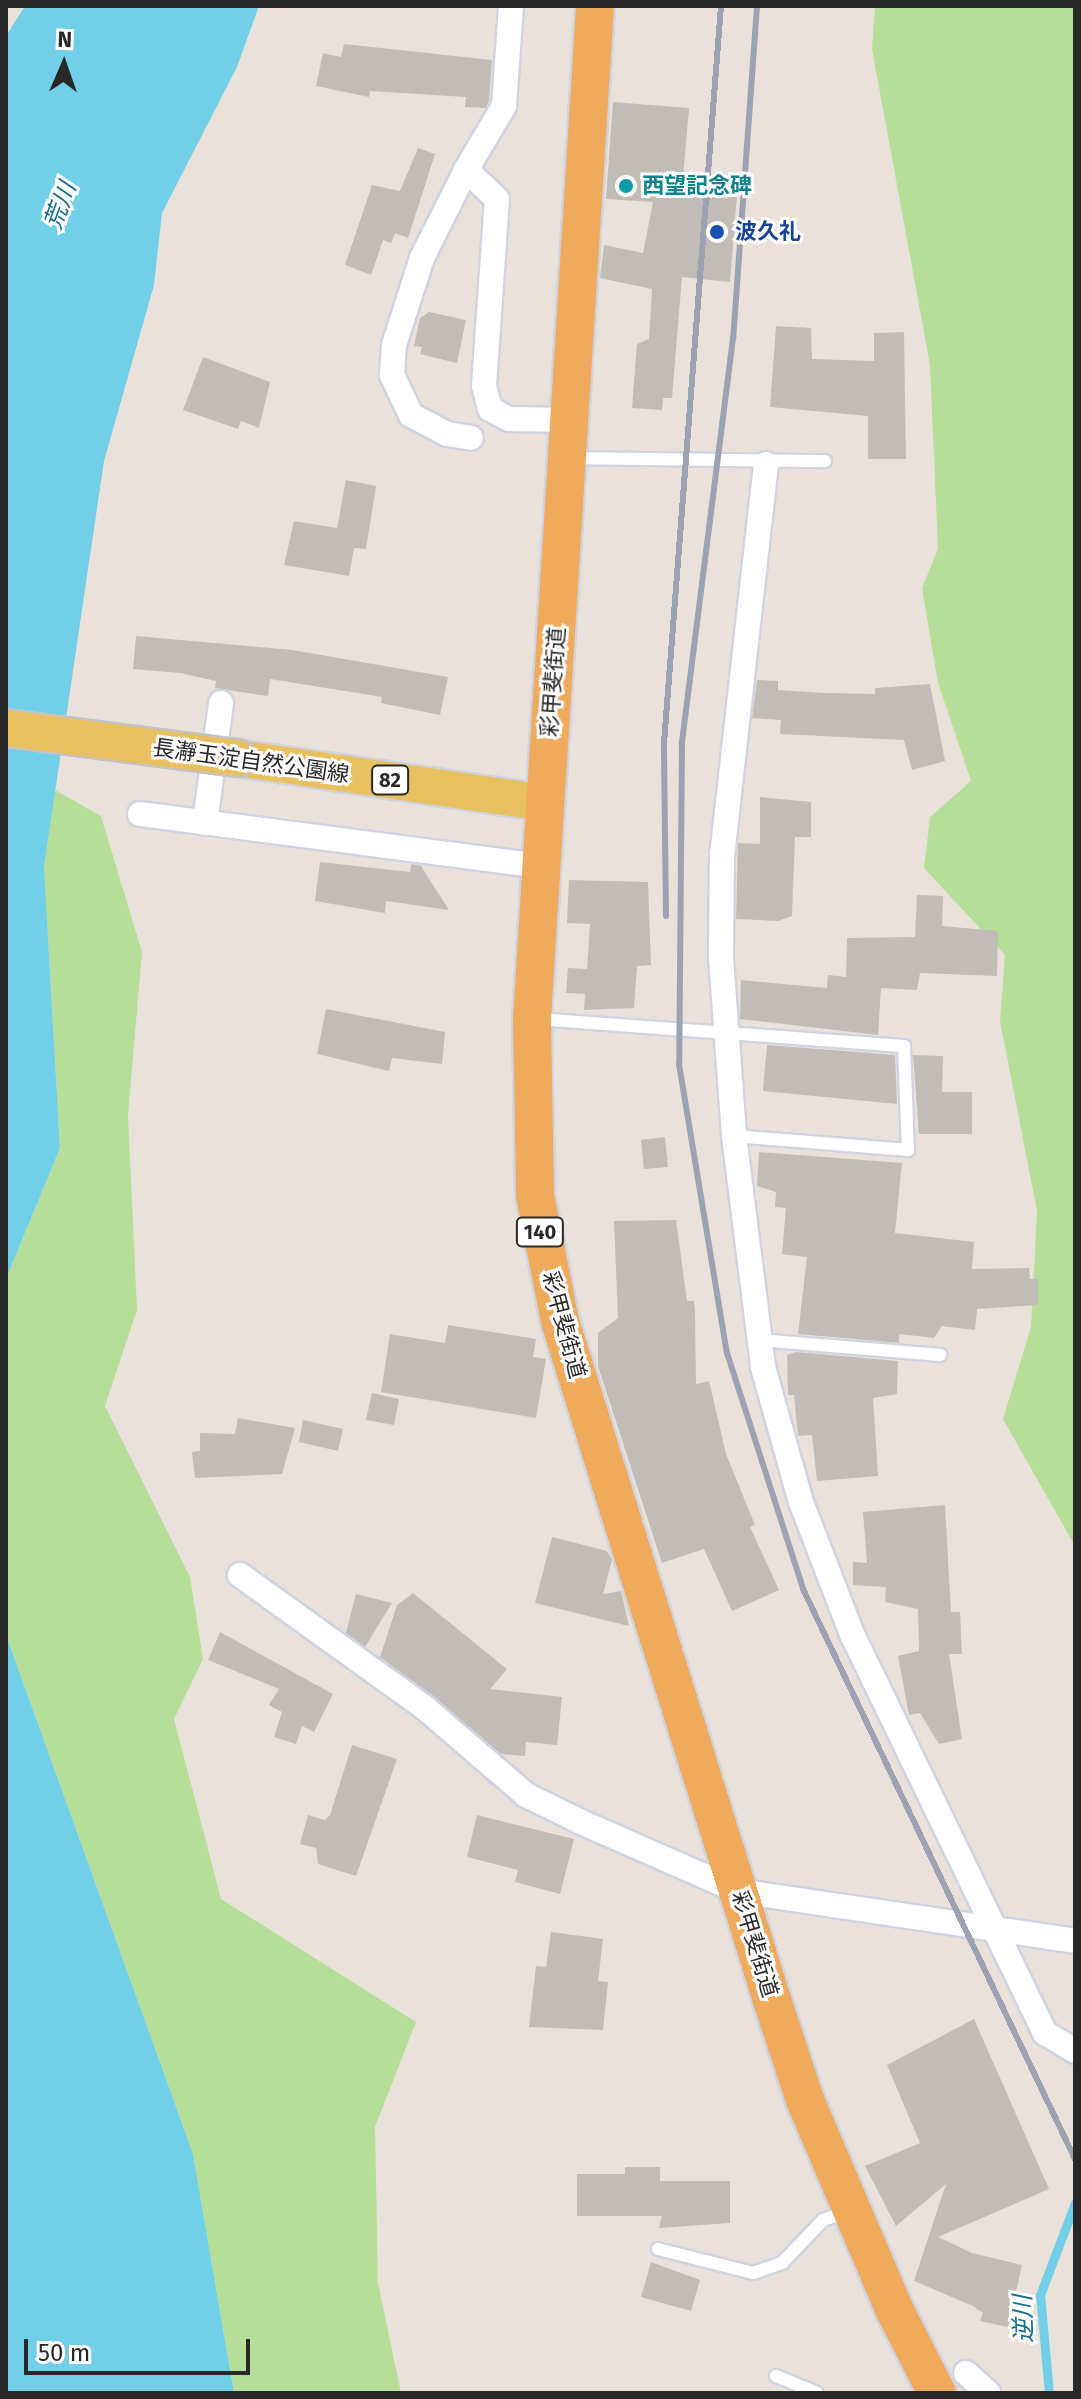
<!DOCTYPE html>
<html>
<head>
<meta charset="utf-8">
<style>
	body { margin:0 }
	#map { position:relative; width:1081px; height:2399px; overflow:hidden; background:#eae2da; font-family:"Fira Sans","Noto Sans JP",sans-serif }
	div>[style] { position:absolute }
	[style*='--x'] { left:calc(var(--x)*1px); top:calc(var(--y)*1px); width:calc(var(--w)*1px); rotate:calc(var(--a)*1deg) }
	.green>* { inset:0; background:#b5de99 }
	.water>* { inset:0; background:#71d0e8 }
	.stream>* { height:9px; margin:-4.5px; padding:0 4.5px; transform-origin:4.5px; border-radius:4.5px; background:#71d0e8 }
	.building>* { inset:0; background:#c2bcb7 }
	.roads { filter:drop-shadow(2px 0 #d0d4e0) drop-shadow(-2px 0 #d0d4e0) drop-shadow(0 2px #d0d4e0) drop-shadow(0 -2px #d0d4e0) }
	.service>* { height:12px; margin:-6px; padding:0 6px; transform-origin:6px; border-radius:6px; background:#fff }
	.minor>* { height:24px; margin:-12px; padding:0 12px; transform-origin:12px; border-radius:12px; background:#fff }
	.primary>* { height:36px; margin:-18px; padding:0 18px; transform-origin:18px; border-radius:18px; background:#e9c060 }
	.trunk>* { height:38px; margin:-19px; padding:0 19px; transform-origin:19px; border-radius:19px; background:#f0aa5c }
	.rail>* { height:6px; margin:-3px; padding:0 3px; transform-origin:3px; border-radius:3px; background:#9da2b2 }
	.bridges { filter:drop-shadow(2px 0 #c3c3c3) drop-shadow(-2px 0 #c3c3c3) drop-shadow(0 2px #c3c3c3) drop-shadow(0 -2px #c3c3c3) }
	.primary-bridge>* { height:36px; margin:-18px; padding:0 18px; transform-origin:18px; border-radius:18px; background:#e9c060 }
	.dots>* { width:22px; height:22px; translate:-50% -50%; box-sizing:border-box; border:4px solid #fff; border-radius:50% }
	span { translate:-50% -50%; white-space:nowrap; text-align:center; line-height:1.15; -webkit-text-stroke:6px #fff; paint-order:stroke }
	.shield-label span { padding:2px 6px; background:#fff; border:2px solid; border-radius:6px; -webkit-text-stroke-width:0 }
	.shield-label { font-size:20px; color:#282828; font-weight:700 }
	.culture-label { font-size:22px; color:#0d838f; font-weight:700 }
	.left { translate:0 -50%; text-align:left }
	.transit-label { font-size:22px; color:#164399; font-weight:700 }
	.street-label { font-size:22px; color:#282828 }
	.water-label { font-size:24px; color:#146d90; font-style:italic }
	.frame { position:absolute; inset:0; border:8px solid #282828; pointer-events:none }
	.north { position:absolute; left:24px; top:24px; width:80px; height:80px; -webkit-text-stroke:6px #fff; paint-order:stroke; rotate:2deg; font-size:22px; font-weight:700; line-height:32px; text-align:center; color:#282828 }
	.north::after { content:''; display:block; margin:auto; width:28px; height:36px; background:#282828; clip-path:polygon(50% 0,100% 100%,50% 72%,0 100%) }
	.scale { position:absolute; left:24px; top:2339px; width:226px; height:36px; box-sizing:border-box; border:4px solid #282828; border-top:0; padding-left:10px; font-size:24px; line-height:28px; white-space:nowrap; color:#282828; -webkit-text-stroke:6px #fff; paint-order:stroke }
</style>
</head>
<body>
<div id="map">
	<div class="green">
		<i style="clip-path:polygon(875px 6px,1075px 6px,1075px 1546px,1003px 1419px,1031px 1327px,1037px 1211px,1000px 1021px,1005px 955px,924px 868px,930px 817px,971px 781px,938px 683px,922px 588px,938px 549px,930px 365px,872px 49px)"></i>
		<i style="clip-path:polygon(55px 790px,101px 816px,142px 952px,128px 1115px,137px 1310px,105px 1406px,190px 1577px,203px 1659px,174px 1719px,221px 1899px,416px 2022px,375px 2127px,378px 2283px,401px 2393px,234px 2393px,193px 2154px,6px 1635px,6px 1279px,60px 1148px,44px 867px)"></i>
	</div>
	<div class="water">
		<i style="clip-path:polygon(25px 6px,259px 6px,237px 67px,162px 213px,154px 285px,104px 461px,44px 867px,60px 1148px,6px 1279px,6px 36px)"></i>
		<i style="clip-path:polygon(6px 1635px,193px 2154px,234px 2393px,6px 2393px)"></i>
	</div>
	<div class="stream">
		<i style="--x:1049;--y:2393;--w:98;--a:-95.2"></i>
		<i style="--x:1040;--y:2295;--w:98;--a:-69.2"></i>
	</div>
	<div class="building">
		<i style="clip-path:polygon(344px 44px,492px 60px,489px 101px,486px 108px,465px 107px,466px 97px,370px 91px,369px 97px,316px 86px,323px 53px,341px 57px)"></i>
		<i style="clip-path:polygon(613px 102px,689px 108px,682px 191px,737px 195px,730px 282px,682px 277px,672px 398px,663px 398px,662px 410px,632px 408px,637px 344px,649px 339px,652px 289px,600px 278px,604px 245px,643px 253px,653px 202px,606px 199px)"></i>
		<i style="clip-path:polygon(418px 148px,435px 154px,408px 238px,395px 233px,391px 243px,383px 240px,371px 275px,345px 265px,372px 185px,400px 191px)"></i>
		<i style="clip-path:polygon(429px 312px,466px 320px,457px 363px,420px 354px,422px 347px,414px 346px,420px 318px)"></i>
		<i style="clip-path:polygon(776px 326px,811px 328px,812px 359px,874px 361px,874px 333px,904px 332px,906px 459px,868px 459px,868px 416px,770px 407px)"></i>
		<i style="clip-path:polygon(203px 357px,270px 382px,259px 428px,241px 421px,238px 429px,183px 410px)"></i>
		<i style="clip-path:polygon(346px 480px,376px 486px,366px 549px,354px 548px,349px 576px,284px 565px,294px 521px,337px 528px)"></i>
		<i style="clip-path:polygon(136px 636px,292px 650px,448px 677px,440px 715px,381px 703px,382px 697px,270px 679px,268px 696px,215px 688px,216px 681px,180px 673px,133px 669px)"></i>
		<i style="clip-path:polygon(757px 680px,778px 681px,778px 690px,825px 693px,875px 694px,875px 688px,930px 684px,945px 761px,912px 770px,904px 740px,780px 734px,781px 720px,752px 718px)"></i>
		<i style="clip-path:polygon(760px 797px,811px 802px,811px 837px,795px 837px,792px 916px,778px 921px,736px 919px,738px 843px,760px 844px)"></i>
		<i style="clip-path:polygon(320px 862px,410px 872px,411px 864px,421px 866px,449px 910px,386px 901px,385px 913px,315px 901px)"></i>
		<i style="clip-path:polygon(569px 880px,648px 882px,651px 965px,637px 966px,634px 1008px,584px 1010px,585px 994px,566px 993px,568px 968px,587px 969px,590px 924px,567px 923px)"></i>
		<i style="clip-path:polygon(917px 895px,943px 896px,942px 926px,998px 931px,997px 976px,920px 973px,917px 990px,881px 988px,878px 1035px,740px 1019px,741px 980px,827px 988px,828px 975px,846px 977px,847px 938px,915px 937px)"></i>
		<i style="clip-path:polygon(326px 1009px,445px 1032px,442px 1064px,392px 1058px,389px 1071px,317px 1054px)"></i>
		<i style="clip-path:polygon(767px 1045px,895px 1055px,897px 1104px,763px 1091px)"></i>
		<i style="clip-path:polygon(913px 1055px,943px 1056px,942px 1092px,972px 1092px,972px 1134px,919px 1134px)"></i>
		<i style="clip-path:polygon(665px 1137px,668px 1167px,644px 1169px,641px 1140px)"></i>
		<i style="clip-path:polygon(759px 1152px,902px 1163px,895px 1233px,974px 1242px,972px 1269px,1029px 1268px,1030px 1279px,1038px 1279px,1038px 1305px,977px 1309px,975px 1330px,942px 1326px,934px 1338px,899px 1334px,899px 1343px,798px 1334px,807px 1257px,782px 1254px,786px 1208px,775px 1207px,776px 1192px,757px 1186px)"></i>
		<i style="clip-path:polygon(676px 1220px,687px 1301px,694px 1301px,695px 1313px,696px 1384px,709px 1381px,726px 1454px,755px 1525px,750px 1527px,779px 1590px,732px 1611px,704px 1549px,662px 1563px,598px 1366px,598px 1333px,618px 1318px,614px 1221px)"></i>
		<i style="clip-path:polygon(448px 1325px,536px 1339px,533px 1357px,546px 1359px,536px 1418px,381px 1392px,390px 1334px,445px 1343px)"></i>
		<i style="clip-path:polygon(796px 1352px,898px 1361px,897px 1394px,873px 1398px,878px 1476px,817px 1481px,812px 1435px,798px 1436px,794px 1395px,788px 1395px,787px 1355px)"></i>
		<i style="clip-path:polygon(372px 1393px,399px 1399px,394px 1425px,366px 1420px)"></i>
		<i style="clip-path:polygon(238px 1418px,295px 1428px,282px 1474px,195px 1478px,192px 1452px,200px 1451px,200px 1433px,235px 1434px)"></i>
		<i style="clip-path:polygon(303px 1420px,343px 1429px,338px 1451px,299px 1442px)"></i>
		<i style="clip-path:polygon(945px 1505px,951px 1612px,960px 1612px,962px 1654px,949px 1654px,962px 1739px,939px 1744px,920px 1713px,909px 1715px,898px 1656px,919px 1651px,918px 1609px,885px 1602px,886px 1587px,853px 1585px,853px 1562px,867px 1563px,863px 1512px)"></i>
		<i style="clip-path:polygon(552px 1537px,607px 1551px,612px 1560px,603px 1594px,621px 1591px,629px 1626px,535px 1603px)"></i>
		<i style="clip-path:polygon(413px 1593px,507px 1669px,490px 1689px,562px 1697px,557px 1745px,526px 1742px,525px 1756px,501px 1754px,380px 1657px,397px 1605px)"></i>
		<i style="clip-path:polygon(356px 1594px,392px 1603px,365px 1647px,346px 1633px)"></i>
		<i style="clip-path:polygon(220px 1632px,333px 1694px,314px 1732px,302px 1726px,296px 1744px,274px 1737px,282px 1712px,269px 1705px,279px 1689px,208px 1660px)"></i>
		<i style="clip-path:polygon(352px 1745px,397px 1759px,356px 1876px,318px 1864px,316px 1848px,300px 1844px,308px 1815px,325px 1820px,330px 1815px)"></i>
		<i style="clip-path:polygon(477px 1815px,574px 1839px,560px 1894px,515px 1882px,518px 1870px,467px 1857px)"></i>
		<i style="clip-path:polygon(551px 1932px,603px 1939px,598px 1981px,608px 1982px,603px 2030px,529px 2027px,536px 1966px,546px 1967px)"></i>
		<i style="clip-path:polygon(974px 2019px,1049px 2189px,938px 2237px,972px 2253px,1022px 2265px,1008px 2327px,980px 2321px,983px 2313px,973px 2306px,914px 2281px,946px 2184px,896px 2226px,865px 2166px,920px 2143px,887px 2065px)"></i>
		<i style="clip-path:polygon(625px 2167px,660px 2167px,660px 2181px,730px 2181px,730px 2223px,659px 2228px,662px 2216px,577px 2216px,577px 2174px,625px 2174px)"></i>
		<i style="clip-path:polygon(651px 2262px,700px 2280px,691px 2311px,641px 2297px)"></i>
	</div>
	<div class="roads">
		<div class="service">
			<i style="--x:571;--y:458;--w:254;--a:0.7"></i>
			<i style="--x:536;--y:1019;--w:369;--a:4.2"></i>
			<i style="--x:904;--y:1046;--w:104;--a:87.8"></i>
			<i style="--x:908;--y:1150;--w:175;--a:-175.4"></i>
			<i style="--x:759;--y:1340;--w:182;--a:4.7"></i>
			<i style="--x:658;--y:2249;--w:98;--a:14.2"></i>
			<i style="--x:753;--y:2273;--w:31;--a:-19"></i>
			<i style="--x:782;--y:2263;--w:59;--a:-46.4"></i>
			<i style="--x:823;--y:2220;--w:28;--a:-19"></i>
			<i style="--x:776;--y:2376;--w:44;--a:22.5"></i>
		</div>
		<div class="minor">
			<i style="--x:511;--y:6;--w:100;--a:94"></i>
			<i style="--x:504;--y:106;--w:74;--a:120.7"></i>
			<i style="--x:466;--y:170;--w:42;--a:43.1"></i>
			<i style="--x:497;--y:199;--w:187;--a:94"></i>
			<i style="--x:484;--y:386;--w:24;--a:75"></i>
			<i style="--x:490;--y:409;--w:21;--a:28"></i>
			<i style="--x:509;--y:419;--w:61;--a:0.9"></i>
			<i style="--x:466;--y:170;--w:98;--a:116.6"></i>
			<i style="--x:422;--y:258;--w:91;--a:107.8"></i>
			<i style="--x:394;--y:345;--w:30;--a:94"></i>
			<i style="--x:392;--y:375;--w:44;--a:64.6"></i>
			<i style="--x:411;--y:415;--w:41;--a:27.8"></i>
			<i style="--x:447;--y:434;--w:24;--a:9"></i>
			<i style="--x:766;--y:464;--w:392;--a:96.4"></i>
			<i style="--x:722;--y:854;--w:104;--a:90.6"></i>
			<i style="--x:721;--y:958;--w:178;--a:85.8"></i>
			<i style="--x:734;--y:1136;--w:233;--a:82.8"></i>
			<i style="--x:763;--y:1367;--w:140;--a:74.3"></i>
			<i style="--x:801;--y:1502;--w:142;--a:68.9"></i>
			<i style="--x:852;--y:1634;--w:443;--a:64.2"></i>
			<i style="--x:1045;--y:2033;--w:35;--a:31"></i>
			<i style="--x:140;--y:814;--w:404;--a:7.4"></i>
			<i style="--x:205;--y:823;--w:121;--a:-82.4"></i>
			<i style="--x:240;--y:1575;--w:228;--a:35.7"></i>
			<i style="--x:425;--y:1708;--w:133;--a:40.7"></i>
			<i style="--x:526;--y:1795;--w:61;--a:26.1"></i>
			<i style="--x:581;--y:1822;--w:171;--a:23.7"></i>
			<i style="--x:738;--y:1891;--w:341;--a:8.4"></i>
			<i style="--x:966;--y:2373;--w:30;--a:42"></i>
		</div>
		<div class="primary">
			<i style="--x:237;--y:758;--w:310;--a:8.3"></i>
		</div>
		<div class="trunk">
			<i style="--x:595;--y:6;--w:1015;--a:93.56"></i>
			<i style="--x:532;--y:1019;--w:176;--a:89"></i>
			<i style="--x:535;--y:1195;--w:128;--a:78.8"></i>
			<i style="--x:560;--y:1321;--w:711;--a:72.66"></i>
			<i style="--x:772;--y:2000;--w:105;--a:71.7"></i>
			<i style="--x:805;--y:2100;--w:227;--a:66.9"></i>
			<i style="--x:894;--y:2309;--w:94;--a:62.9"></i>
		</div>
	</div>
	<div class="rail">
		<i style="--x:757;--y:6;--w:333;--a:94.1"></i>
		<i style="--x:733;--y:338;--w:409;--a:97.2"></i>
		<i style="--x:682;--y:744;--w:320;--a:90.5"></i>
		<i style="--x:679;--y:1064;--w:293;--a:80.6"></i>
		<i style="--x:727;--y:1353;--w:248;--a:72.1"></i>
		<i style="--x:803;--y:1589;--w:632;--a:64.49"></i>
		<i style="--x:666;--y:916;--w:173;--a:-90.7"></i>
		<i style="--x:664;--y:743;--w:739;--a:-85.58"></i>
	</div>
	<div class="bridges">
		<div class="primary-bridge">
			<i style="--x:6;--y:728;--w:233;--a:7.4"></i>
		</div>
	</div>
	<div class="dots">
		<i style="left:626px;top:186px;background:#0f9aa8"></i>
		<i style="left:717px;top:232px;background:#1a4fb4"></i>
	</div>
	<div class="shield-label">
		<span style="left:390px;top:780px">82</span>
		<span style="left:540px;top:1232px">140</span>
	</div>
	<div class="culture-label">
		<span class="left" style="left:642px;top:186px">西望記念碑</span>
	</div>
	<div class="transit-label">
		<span class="left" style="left:735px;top:232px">波久礼</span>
	</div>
	<div class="street-label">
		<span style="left:553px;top:682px;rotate:-86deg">彩甲斐街道</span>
		<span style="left:251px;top:761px;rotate:8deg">長瀞玉淀自然公園線</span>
		<span style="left:564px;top:1325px;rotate:75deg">彩甲斐街道</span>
		<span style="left:755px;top:1944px;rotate:73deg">彩甲斐街道</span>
	</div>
	<div class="water-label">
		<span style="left:61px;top:206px;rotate:-70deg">荒川</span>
		<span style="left:1024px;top:2319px;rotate:-92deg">逆川</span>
	</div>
	<div class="frame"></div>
	<div class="north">N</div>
	<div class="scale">50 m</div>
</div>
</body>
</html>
